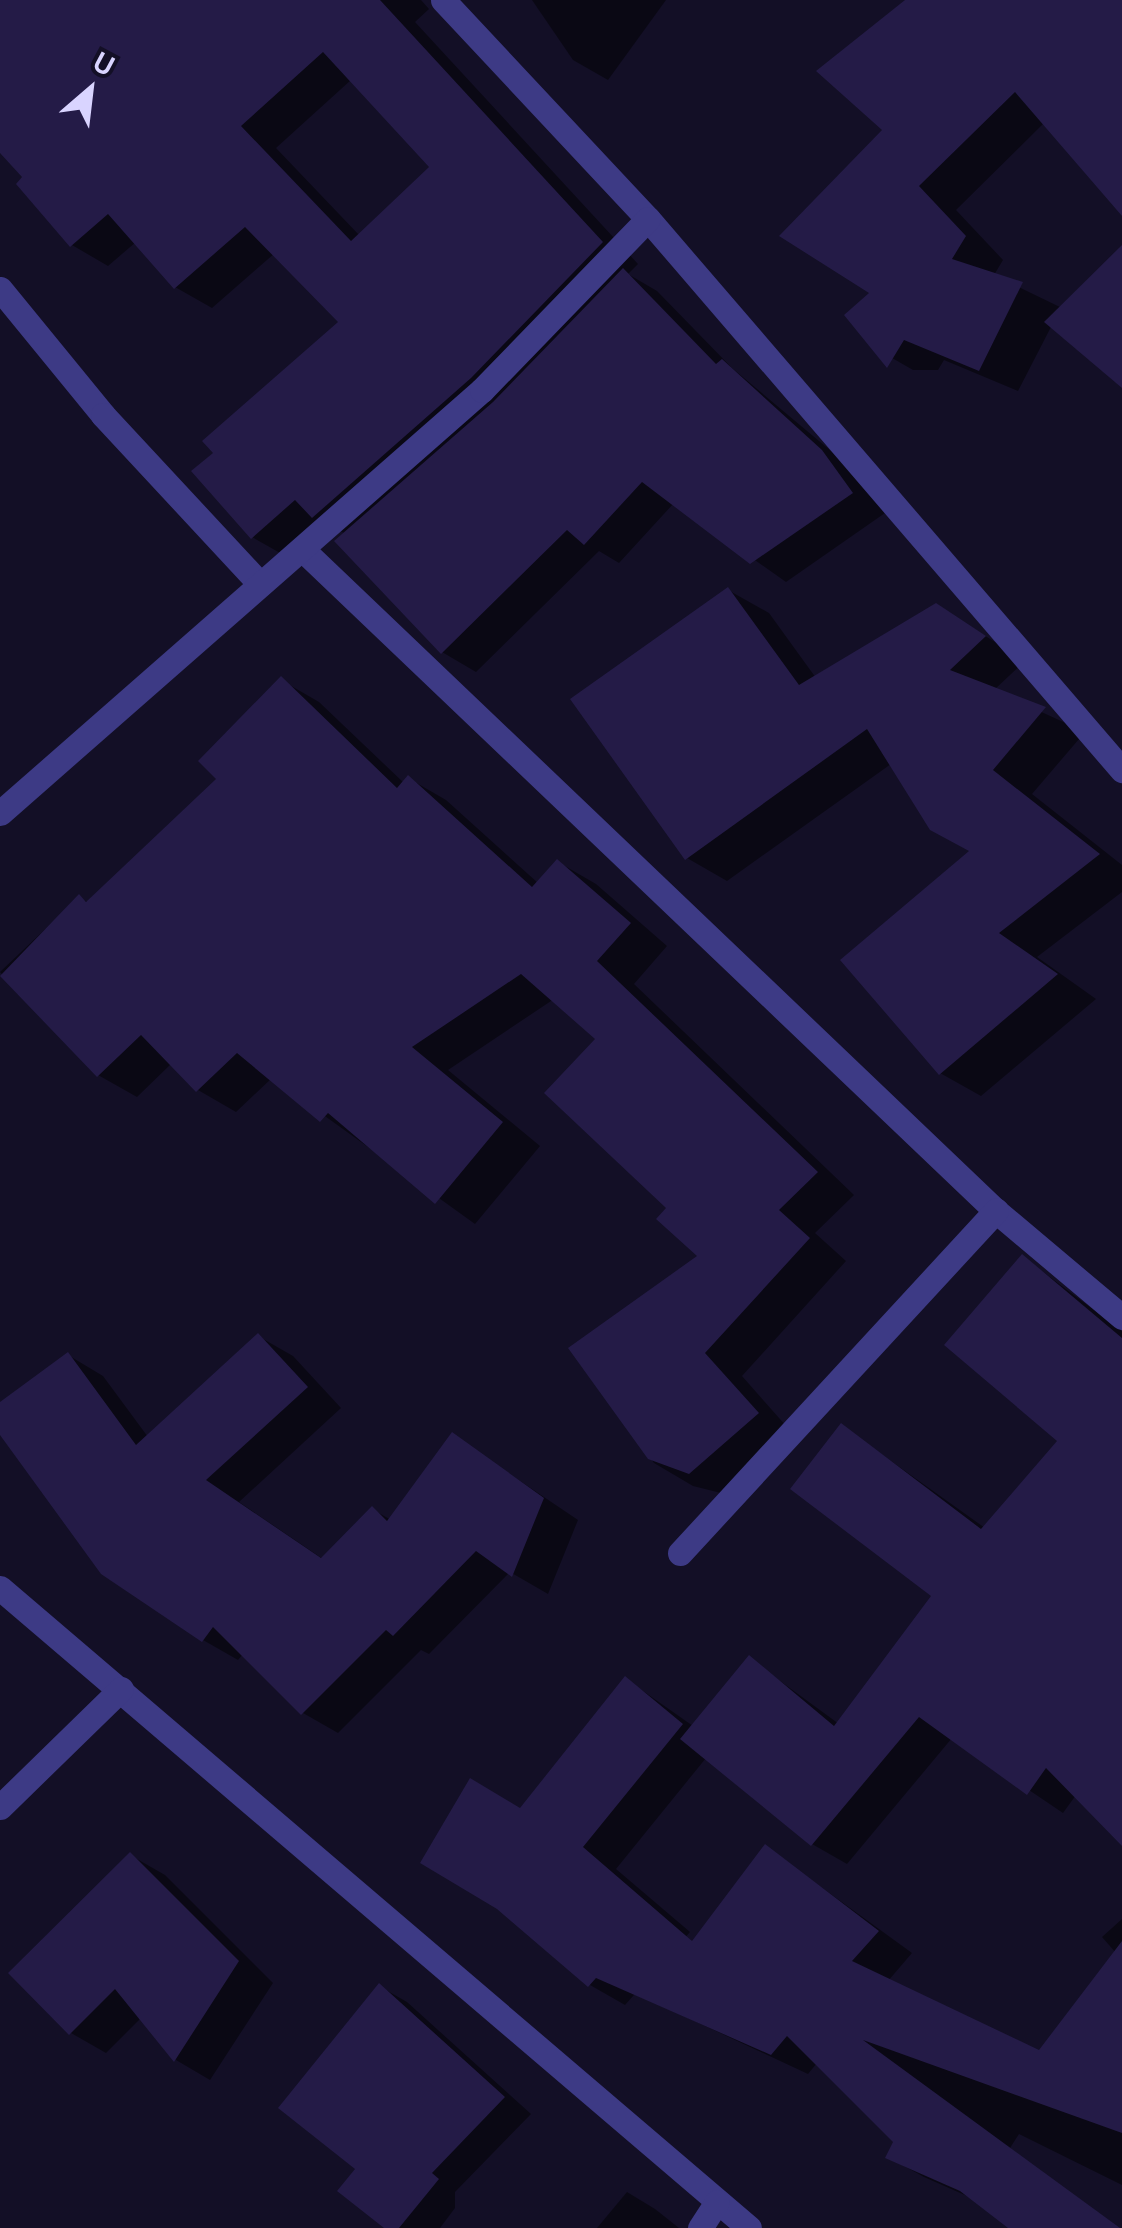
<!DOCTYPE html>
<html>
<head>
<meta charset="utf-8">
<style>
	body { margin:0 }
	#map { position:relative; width:1122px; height:2228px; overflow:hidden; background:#130f26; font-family:"Space Grotesk",sans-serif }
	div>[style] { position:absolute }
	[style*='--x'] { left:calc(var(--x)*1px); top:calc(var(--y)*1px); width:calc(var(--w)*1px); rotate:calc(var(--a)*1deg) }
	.shadow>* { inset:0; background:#0007 }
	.building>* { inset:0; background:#241b47 }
	.minor>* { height:25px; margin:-12.5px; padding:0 12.5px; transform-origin:12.5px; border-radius:12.5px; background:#3d3a85 }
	span { translate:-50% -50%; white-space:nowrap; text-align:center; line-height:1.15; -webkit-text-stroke:10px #130f26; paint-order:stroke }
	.north { position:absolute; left:40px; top:40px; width:100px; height:100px; -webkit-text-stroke:8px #130f26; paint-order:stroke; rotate:28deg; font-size:28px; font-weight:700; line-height:40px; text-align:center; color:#d9d4ff }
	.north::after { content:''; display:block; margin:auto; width:35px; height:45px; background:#d9d4ff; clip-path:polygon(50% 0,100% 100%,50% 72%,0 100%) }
</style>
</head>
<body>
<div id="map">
	<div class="shadow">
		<i style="clip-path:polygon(evenodd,0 0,421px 0,429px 9px,415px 22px,638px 264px,628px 274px,657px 291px,732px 368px,856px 472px,885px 513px,786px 582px,674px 503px,619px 563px,599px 551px,476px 672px,442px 652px,346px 534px,327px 524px,289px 558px,252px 537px,216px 453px,342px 322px,275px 253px,212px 308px,175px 287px,136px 242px,108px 266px,72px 245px,19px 184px,26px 177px,0 150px,0 0,351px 80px,432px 167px,360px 236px,276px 148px,351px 80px)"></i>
		<i style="clip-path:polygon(532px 0,666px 0,608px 80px,573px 60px)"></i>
		<i style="clip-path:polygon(909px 0,1122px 0,1122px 212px,1045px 122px,956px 210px,1003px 260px,994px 275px,1062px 308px,1122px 249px,1122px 378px,1052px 325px,1018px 391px,944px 360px,938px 370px,913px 370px,873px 347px,886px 130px)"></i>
		<i style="clip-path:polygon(728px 590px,769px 613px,816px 678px,936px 605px,1025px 661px,994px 690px,1085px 732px,1032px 794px,1122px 865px,1122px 892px,1037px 957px,1096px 999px,981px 1096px,940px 1073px,972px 852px,891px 764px,727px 881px,687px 858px)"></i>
		<i style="clip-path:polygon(281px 680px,319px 702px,404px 783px,408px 778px,446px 800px,538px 883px,558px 862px,596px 884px,667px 946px,634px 984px,854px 1195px,815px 1233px,846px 1261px,742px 1376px,795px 1436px,729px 1495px,693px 1486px,654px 1463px,571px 1349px,701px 1256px,670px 1208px,598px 1038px,554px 999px,448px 1070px,540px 1146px,475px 1224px,272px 1078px,236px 1112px,198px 1090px,172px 1063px,137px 1097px,98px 1075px,0 972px,79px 897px,89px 903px,220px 779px)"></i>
		<i style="clip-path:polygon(1023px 1257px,1122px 1331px,1122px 1842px,1076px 1795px,1063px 1813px,952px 1738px,847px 1864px,812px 1844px,706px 1758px,616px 1869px,690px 1932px,625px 2005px,590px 1985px,521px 1811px,626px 1679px,693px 1726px,750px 1659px,839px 1724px,935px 1595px,842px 1426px,985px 1528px,1060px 1441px)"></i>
		<i style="clip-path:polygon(258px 1336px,293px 1356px,341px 1408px,239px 1502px,323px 1559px,372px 1509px,391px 1520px,452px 1435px,578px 1520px,548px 1594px,510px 1572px,429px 1654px,421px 1650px,338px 1733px,303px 1713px,243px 1654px,238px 1660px,203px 1640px,103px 1572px,0 1431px,0 1406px,68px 1355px,103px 1376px,148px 1437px)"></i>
		<i style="clip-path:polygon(766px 1847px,912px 1953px,888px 1981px,1040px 2053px,1116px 1953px,1102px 1937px,1122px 1919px,1122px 2185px,1019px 2134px,1003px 2159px,1088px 2228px,1021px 2228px,1026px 2222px,924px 2177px,888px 2157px,896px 2141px,817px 2063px,808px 2074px,658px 2004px)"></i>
		<i style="clip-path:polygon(130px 1855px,165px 1875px,273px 1983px,210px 2080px,176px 2060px,141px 2018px,106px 2053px,71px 2033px)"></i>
		<i style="clip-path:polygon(379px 1986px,407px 2002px,531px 2114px,455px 2192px,455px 2208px,440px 2228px,388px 2228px,358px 2168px)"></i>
		<i style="clip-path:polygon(627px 2192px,655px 2209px,679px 2228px,597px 2228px)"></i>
	</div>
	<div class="building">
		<i style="clip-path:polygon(evenodd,0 0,380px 0,603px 242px,471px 378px,312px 518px,295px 500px,251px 539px,191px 471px,213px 453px,202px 441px,338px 322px,245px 227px,174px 289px,108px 214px,70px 247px,16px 184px,22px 177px,0 153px,0 0,323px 52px,429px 167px,351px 241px,241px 126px,323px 52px)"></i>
		<i style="clip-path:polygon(905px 0,1122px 0,1122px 216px,1015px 92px,919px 186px,966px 236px,952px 259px,1023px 282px,979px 371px,904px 340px,887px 368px,844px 315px,869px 293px,779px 236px,882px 130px,816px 71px)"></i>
		<i style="clip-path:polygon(1122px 245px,1122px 388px,1044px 322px)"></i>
		<i style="clip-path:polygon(623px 268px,716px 364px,722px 359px,822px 450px,853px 493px,750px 564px,642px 482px,584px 545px,567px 530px,441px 654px,334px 541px,493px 402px)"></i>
		<i style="clip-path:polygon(728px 587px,799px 685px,936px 603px,986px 636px,950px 670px,1046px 707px,993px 770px,1100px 854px,999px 933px,1058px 974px,939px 1075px,840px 960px,969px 851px,930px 830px,867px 729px,685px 860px,570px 699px)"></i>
		<i style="clip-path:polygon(281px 676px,397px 788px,408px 775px,532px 887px,557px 859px,631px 923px,597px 961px,818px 1172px,779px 1210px,810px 1238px,705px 1353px,759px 1413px,689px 1474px,648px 1459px,568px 1348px,697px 1256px,656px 1219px,666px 1208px,544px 1093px,595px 1039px,521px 974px,412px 1047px,503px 1122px,435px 1204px,328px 1113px,320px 1122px,237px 1053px,196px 1092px,141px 1035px,97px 1077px,0 976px,79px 894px,86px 902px,216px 779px,198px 761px)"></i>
		<i style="clip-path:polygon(1022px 1254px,1122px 1338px,1122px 1846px,1046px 1768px,1027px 1795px,919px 1717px,811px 1846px,680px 1739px,749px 1655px,834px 1726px,931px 1596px,790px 1489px,841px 1423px,981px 1529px,1057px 1441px,944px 1345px)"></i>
		<i style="clip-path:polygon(258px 1333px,308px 1387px,206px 1480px,321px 1558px,372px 1506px,387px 1521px,452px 1432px,544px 1498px,512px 1577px,476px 1551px,393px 1636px,386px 1630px,301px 1715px,213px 1627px,202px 1642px,101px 1574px,0 1435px,0 1402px,68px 1352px,136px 1445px)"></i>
		<i style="clip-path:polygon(625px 1676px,683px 1724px,583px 1847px,692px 1941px,765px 1844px,879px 1931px,852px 1961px,1039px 2050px,1122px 1941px,1122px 2133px,863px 2040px,1120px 2228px,1008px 2228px,960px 2191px,885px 2158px,893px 2142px,787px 2036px,771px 2055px,596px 1978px,588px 1987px,497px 1909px,420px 1863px,470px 1778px,520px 1808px)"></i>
		<i style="clip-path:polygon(130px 1852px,239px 1961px,174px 2062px,115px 1989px,69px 2035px,8px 1973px)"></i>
		<i style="clip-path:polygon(379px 1983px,505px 2097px,432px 2173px,439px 2179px,399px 2228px,384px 2228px,337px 2191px,355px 2169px,278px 2108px)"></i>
	</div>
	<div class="minor">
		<i style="--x:443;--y:0;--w:300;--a:46.9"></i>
		<i style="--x:648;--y:219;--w:727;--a:49.3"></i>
		<i style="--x:0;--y:289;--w:163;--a:50.7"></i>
		<i style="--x:103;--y:415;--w:231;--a:47.1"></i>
		<i style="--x:302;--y:549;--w:959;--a:43.65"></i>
		<i style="--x:996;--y:1211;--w:165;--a:40.1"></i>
		<i style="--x:0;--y:813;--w:641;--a:-41.27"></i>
		<i style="--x:482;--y:390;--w:238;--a:-45.9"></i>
		<i style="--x:680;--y:1553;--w:466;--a:-47.3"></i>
		<i style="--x:0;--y:1588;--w:985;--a:40.51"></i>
		<i style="--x:0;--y:1807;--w:169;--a:-44.3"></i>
		<i style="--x:700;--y:2228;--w:31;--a:-57"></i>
	</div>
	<div class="north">U</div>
</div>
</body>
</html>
